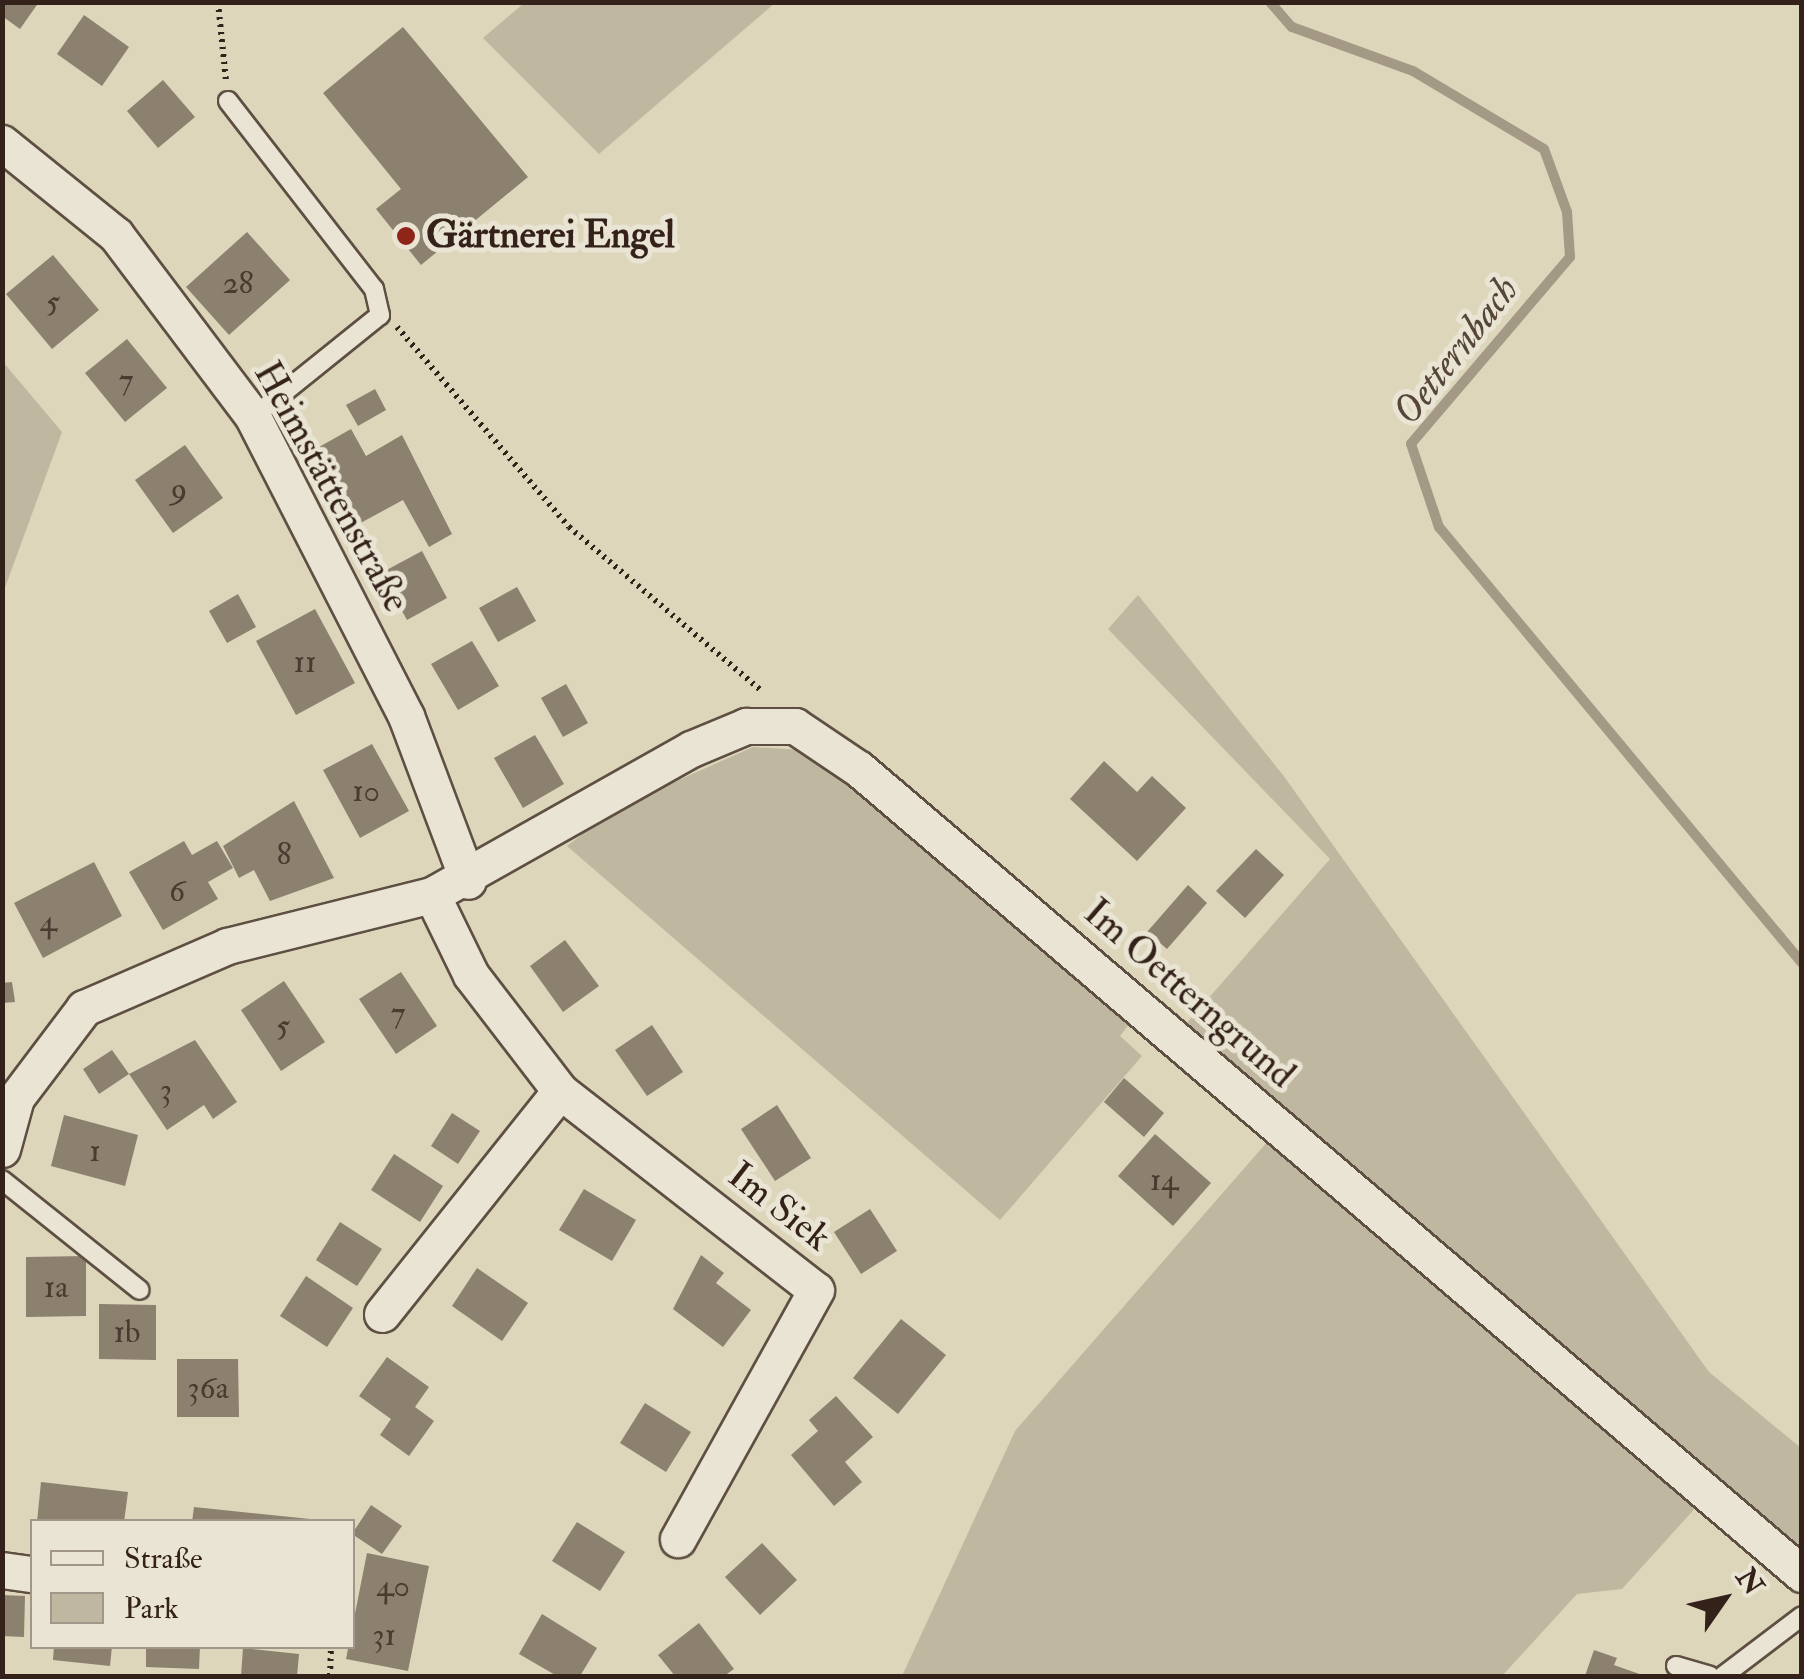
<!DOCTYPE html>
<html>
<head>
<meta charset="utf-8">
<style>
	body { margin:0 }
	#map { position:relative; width:1804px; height:1679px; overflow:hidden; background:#ddd6bb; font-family:"IM FELL Double Pica",serif }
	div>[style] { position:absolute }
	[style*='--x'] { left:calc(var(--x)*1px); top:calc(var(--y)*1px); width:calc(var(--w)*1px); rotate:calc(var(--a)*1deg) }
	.green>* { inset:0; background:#c0b7a0 }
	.stream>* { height:10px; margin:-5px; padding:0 5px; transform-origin:5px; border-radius:5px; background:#a49984 }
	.building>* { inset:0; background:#8c806e }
	.path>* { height:6px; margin-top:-3px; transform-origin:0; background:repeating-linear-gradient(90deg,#34221a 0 2.5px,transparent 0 7.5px) }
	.roads { filter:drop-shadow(2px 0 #5e4f42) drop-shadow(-2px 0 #5e4f42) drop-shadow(0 2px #5e4f42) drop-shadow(0 -2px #5e4f42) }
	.lane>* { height:18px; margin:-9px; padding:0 9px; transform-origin:9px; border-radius:9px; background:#e9e4d3 }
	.street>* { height:35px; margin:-17.5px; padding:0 17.5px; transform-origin:17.5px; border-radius:17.5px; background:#e9e4d3 }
	.dots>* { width:28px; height:28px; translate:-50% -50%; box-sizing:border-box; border:5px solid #e9e4d3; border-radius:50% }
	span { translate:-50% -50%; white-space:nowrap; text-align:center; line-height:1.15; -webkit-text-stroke:10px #e9e4d3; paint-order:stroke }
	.number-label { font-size:32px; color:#4a3a2f }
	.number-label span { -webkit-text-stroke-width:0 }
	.poi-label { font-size:38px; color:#34221a; font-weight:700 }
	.left { translate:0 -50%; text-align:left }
	.street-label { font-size:38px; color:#34221a }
	.water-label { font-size:40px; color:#56463a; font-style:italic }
	.frame { position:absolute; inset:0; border:5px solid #34221a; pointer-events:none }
	.legend { position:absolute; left:30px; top:1519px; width:325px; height:130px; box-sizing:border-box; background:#e9e4d3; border:2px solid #a19689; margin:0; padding:12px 18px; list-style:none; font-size:30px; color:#34221a }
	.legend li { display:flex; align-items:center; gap:20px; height:50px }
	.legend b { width:50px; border:2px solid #a19689 }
	.north { position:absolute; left:1674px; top:1549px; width:100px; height:100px; -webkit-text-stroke:8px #e9e4d3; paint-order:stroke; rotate:56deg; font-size:28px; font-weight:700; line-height:40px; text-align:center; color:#34221a }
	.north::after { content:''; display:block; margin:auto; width:35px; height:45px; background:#34221a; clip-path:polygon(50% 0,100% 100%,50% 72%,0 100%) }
</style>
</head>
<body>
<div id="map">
	<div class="green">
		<i style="clip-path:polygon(524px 3px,524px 2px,775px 3px,599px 154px,483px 38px)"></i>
		<i style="clip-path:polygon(3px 362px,62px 432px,3px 593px)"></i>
		<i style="clip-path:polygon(1138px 595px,1283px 775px,1709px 1372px,1801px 1448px,1801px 1564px,1179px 1032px,1330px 859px,1108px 629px)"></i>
		<i style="clip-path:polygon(753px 747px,803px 750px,859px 785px,1133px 1019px,1120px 1036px,1142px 1056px,1000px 1220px,567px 846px,616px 808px)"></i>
		<i style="clip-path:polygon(1268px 1141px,1698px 1505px,1622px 1589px,1577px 1594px,1502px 1676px,902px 1676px,1015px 1431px)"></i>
	</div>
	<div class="stream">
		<i style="--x:1270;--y:2;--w:33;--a:49"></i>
		<i style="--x:1292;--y:27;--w:129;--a:20"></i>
		<i style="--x:1413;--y:71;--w:152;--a:30.8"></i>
		<i style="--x:1544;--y:149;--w:67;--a:69.9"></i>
		<i style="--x:1567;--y:212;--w:45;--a:86.2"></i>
		<i style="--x:1570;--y:257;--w:245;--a:130.4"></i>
		<i style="--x:1411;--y:444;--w:88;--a:71.4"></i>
		<i style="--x:1439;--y:527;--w:567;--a:50.22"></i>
	</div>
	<div class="building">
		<i style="clip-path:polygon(2px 2px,39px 2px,20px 29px,2px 16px)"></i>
		<i style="clip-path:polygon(84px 15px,129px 47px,102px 86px,57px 54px)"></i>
		<i style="clip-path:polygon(403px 27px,528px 177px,421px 265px,376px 209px,401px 189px,323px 93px)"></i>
		<i style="clip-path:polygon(163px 80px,195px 117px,158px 148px,127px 111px)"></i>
		<i style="clip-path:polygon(247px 232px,290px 280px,229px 335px,186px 287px)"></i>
		<i style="clip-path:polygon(53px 255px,99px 310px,52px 349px,6px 294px)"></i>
		<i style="clip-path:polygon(127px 339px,167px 388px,125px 422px,85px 373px)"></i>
		<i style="clip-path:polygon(375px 389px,386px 410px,358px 426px,346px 405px)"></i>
		<i style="clip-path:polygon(351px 429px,366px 456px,402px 435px,452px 534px,429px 547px,403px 500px,355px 526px,312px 451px)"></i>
		<i style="clip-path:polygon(185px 445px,223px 498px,173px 533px,135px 480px)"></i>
		<i style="clip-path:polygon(422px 551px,447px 598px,407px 620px,381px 573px)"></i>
		<i style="clip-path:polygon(517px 587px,536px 621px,498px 642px,479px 608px)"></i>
		<i style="clip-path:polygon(238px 594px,256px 627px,227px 643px,209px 611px)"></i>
		<i style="clip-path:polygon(315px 609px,355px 683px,296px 715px,256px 641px)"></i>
		<i style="clip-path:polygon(472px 641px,499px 686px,458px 710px,431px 664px)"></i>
		<i style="clip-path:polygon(566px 684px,588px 723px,563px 737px,541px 698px)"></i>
		<i style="clip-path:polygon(535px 735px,564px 784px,523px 808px,494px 758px)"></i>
		<i style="clip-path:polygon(372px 744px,409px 811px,360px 838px,323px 770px)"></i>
		<i style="clip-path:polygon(1104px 761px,1137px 792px,1152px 776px,1186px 808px,1137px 861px,1070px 799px)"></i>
		<i style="clip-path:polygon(294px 801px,334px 878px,270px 901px,254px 870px,239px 878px,223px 846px)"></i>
		<i style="clip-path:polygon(184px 841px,192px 855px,217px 841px,233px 868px,208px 882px,218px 899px,163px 930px,129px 872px)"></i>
		<i style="clip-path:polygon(1256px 849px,1284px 875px,1245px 918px,1216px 891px)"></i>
		<i style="clip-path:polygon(94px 862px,122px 916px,43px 958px,14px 903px)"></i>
		<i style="clip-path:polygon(1188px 885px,1207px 903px,1167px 949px,1147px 932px)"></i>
		<i style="clip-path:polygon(565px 940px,599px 986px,563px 1012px,530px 966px)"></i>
		<i style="clip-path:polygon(401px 972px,437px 1026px,396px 1054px,359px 999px)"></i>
		<i style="clip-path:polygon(284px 981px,325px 1042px,281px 1071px,241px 1010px)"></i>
		<i style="clip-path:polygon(12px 982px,15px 1002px,2px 1003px,2px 983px)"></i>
		<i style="clip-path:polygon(652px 1025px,683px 1072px,647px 1096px,615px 1050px)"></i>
		<i style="clip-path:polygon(195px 1040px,237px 1102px,213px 1119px,204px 1105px,167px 1130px,129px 1074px)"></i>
		<i style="clip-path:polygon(112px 1050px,129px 1074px,99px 1094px,83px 1069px)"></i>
		<i style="clip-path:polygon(1124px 1078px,1164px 1113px,1144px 1137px,1104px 1102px)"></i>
		<i style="clip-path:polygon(777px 1105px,811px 1158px,775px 1181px,741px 1129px)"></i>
		<i style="clip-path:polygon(452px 1113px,480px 1131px,458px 1164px,431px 1146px)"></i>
		<i style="clip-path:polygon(64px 1115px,138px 1135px,125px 1186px,51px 1166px)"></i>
		<i style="clip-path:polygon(1155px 1134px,1211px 1183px,1173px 1226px,1118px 1176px)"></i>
		<i style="clip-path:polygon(394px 1154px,443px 1186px,420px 1222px,371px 1190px)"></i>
		<i style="clip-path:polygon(584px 1189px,636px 1220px,612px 1261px,559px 1230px)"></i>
		<i style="clip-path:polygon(870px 1209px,897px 1251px,861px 1274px,834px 1232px)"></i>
		<i style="clip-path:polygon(340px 1222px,382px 1249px,357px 1286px,316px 1260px)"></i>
		<i style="clip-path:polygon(701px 1255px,724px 1273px,716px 1283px,751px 1310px,723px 1347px,673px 1309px)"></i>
		<i style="clip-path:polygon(86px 1256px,86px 1316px,26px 1317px,26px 1257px)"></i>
		<i style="clip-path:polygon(477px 1268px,528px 1303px,502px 1341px,452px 1306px)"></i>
		<i style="clip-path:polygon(306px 1276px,353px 1308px,327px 1347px,280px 1316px)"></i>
		<i style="clip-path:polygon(99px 1304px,156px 1305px,156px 1360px,99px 1359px)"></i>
		<i style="clip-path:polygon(901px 1319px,946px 1355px,898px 1414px,853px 1378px)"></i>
		<i style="clip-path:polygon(387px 1357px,429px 1387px,415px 1407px,434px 1421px,409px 1456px,380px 1435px,391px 1419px,359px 1396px)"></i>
		<i style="clip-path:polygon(177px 1359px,238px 1359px,239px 1417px,177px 1417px)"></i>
		<i style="clip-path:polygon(836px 1396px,873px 1437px,845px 1462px,862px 1482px,834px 1506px,791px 1455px,818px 1431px,809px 1420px)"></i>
		<i style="clip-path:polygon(645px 1403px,691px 1432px,666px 1472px,620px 1443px)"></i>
		<i style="clip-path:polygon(41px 1482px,128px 1492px,124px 1522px,37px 1522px)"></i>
		<i style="clip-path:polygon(371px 1505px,402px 1526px,382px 1554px,352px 1534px)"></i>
		<i style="clip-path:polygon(194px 1507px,310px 1519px,309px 1522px,192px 1522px)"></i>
		<i style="clip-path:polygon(577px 1522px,625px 1552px,600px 1591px,552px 1561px)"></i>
		<i style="clip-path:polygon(762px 1543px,797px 1580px,760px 1615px,725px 1577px)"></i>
		<i style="clip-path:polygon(367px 1553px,429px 1566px,408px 1671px,346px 1659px)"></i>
		<i style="clip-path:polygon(2px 1595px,25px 1596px,24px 1637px,2px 1636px)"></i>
		<i style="clip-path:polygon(542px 1614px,597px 1648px,580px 1676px,557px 1676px,519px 1654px)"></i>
		<i style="clip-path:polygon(699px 1623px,734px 1669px,724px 1676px,675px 1676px,658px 1655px)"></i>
		<i style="clip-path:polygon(54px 1646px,112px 1646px,110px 1666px,53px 1660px)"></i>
		<i style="clip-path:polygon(146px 1646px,200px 1646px,199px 1669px,146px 1667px)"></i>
		<i style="clip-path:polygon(243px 1648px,299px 1654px,297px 1676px,241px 1676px)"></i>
		<i style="clip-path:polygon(1594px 1650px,1617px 1658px,1614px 1665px,1645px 1676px,1585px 1676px)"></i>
	</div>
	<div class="path">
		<i style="--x:218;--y:2;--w:79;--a:84.2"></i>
		<i style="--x:397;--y:327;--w:264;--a:49.3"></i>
		<i style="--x:569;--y:527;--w:253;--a:40.4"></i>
		<i style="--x:330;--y:1676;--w:30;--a:-88"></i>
	</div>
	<div class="roads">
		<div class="lane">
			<i style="--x:228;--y:101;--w:238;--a:52.2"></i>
			<i style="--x:374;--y:289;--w:27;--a:77"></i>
			<i style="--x:380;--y:315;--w:163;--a:141.2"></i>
			<i style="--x:2;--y:1180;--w:176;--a:38.6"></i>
			<i style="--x:1676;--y:1666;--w:35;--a:16"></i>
			<i style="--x:1723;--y:1676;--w:99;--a:-37.2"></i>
		</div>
		<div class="street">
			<i style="--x:2;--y:143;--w:146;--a:38.9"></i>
			<i style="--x:116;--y:235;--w:228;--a:53"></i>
			<i style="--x:253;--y:417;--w:336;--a:62.9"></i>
			<i style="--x:406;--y:716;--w:176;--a:69.4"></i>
			<i style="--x:432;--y:895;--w:89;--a:64"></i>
			<i style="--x:471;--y:975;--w:146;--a:52.5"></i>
			<i style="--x:560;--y:1091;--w:324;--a:37.9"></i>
			<i style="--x:816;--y:1290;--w:285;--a:119"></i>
			<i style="--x:2;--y:1149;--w:53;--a:-74.6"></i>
			<i style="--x:16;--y:1098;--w:113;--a:-52.9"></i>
			<i style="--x:84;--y:1008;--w:156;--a:-23.4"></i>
			<i style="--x:227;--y:946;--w:211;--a:-14"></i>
			<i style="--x:432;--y:895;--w:297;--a:-29.4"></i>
			<i style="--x:691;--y:749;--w:60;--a:-22.7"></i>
			<i style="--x:746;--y:726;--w:49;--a:0"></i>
			<i style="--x:795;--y:726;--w:77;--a:33.9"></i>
			<i style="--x:859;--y:769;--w:1240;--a:40.49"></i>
			<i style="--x:382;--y:1314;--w:285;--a:-51.4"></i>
			<i style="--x:2;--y:1570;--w:30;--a:8"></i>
		</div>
	</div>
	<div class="dots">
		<i style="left:406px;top:236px;background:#8f2418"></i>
	</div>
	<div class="number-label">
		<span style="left:238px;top:283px">28</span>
		<span style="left:53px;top:302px">5</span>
		<span style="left:126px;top:380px">7</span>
		<span style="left:179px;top:489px">9</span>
		<span style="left:305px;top:662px">11</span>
		<span style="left:366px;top:791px">10</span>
		<span style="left:284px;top:854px">8</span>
		<span style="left:177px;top:891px">6</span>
		<span style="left:48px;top:921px">4</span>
		<span style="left:398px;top:1013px">7</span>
		<span style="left:283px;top:1026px">5</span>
		<span style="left:166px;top:1090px">3</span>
		<span style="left:95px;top:1151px">1</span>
		<span style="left:1164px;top:1180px">14</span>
		<span style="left:56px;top:1287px">1a</span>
		<span style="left:127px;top:1332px">1b</span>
		<span style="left:208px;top:1388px">36a</span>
		<span style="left:393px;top:1586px">40</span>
		<span style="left:384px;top:1635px">31</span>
	</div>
	<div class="poi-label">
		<span class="left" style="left:426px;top:236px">Gärtnerei Engel</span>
	</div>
	<div class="street-label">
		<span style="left:331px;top:487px;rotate:61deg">Heimstättenstraße</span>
		<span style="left:1189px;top:994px;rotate:41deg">Im Oetterngrund</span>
		<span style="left:779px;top:1207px;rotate:38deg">Im Siek</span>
	</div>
	<div class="water-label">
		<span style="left:1456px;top:351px;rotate:-52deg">Oetternbach</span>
	</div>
	<div class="frame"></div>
	<ul class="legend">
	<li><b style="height:12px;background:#e9e4d3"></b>Straße</li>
	<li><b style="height:28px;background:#c0b7a0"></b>Park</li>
	</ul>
	<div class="north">N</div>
</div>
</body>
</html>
